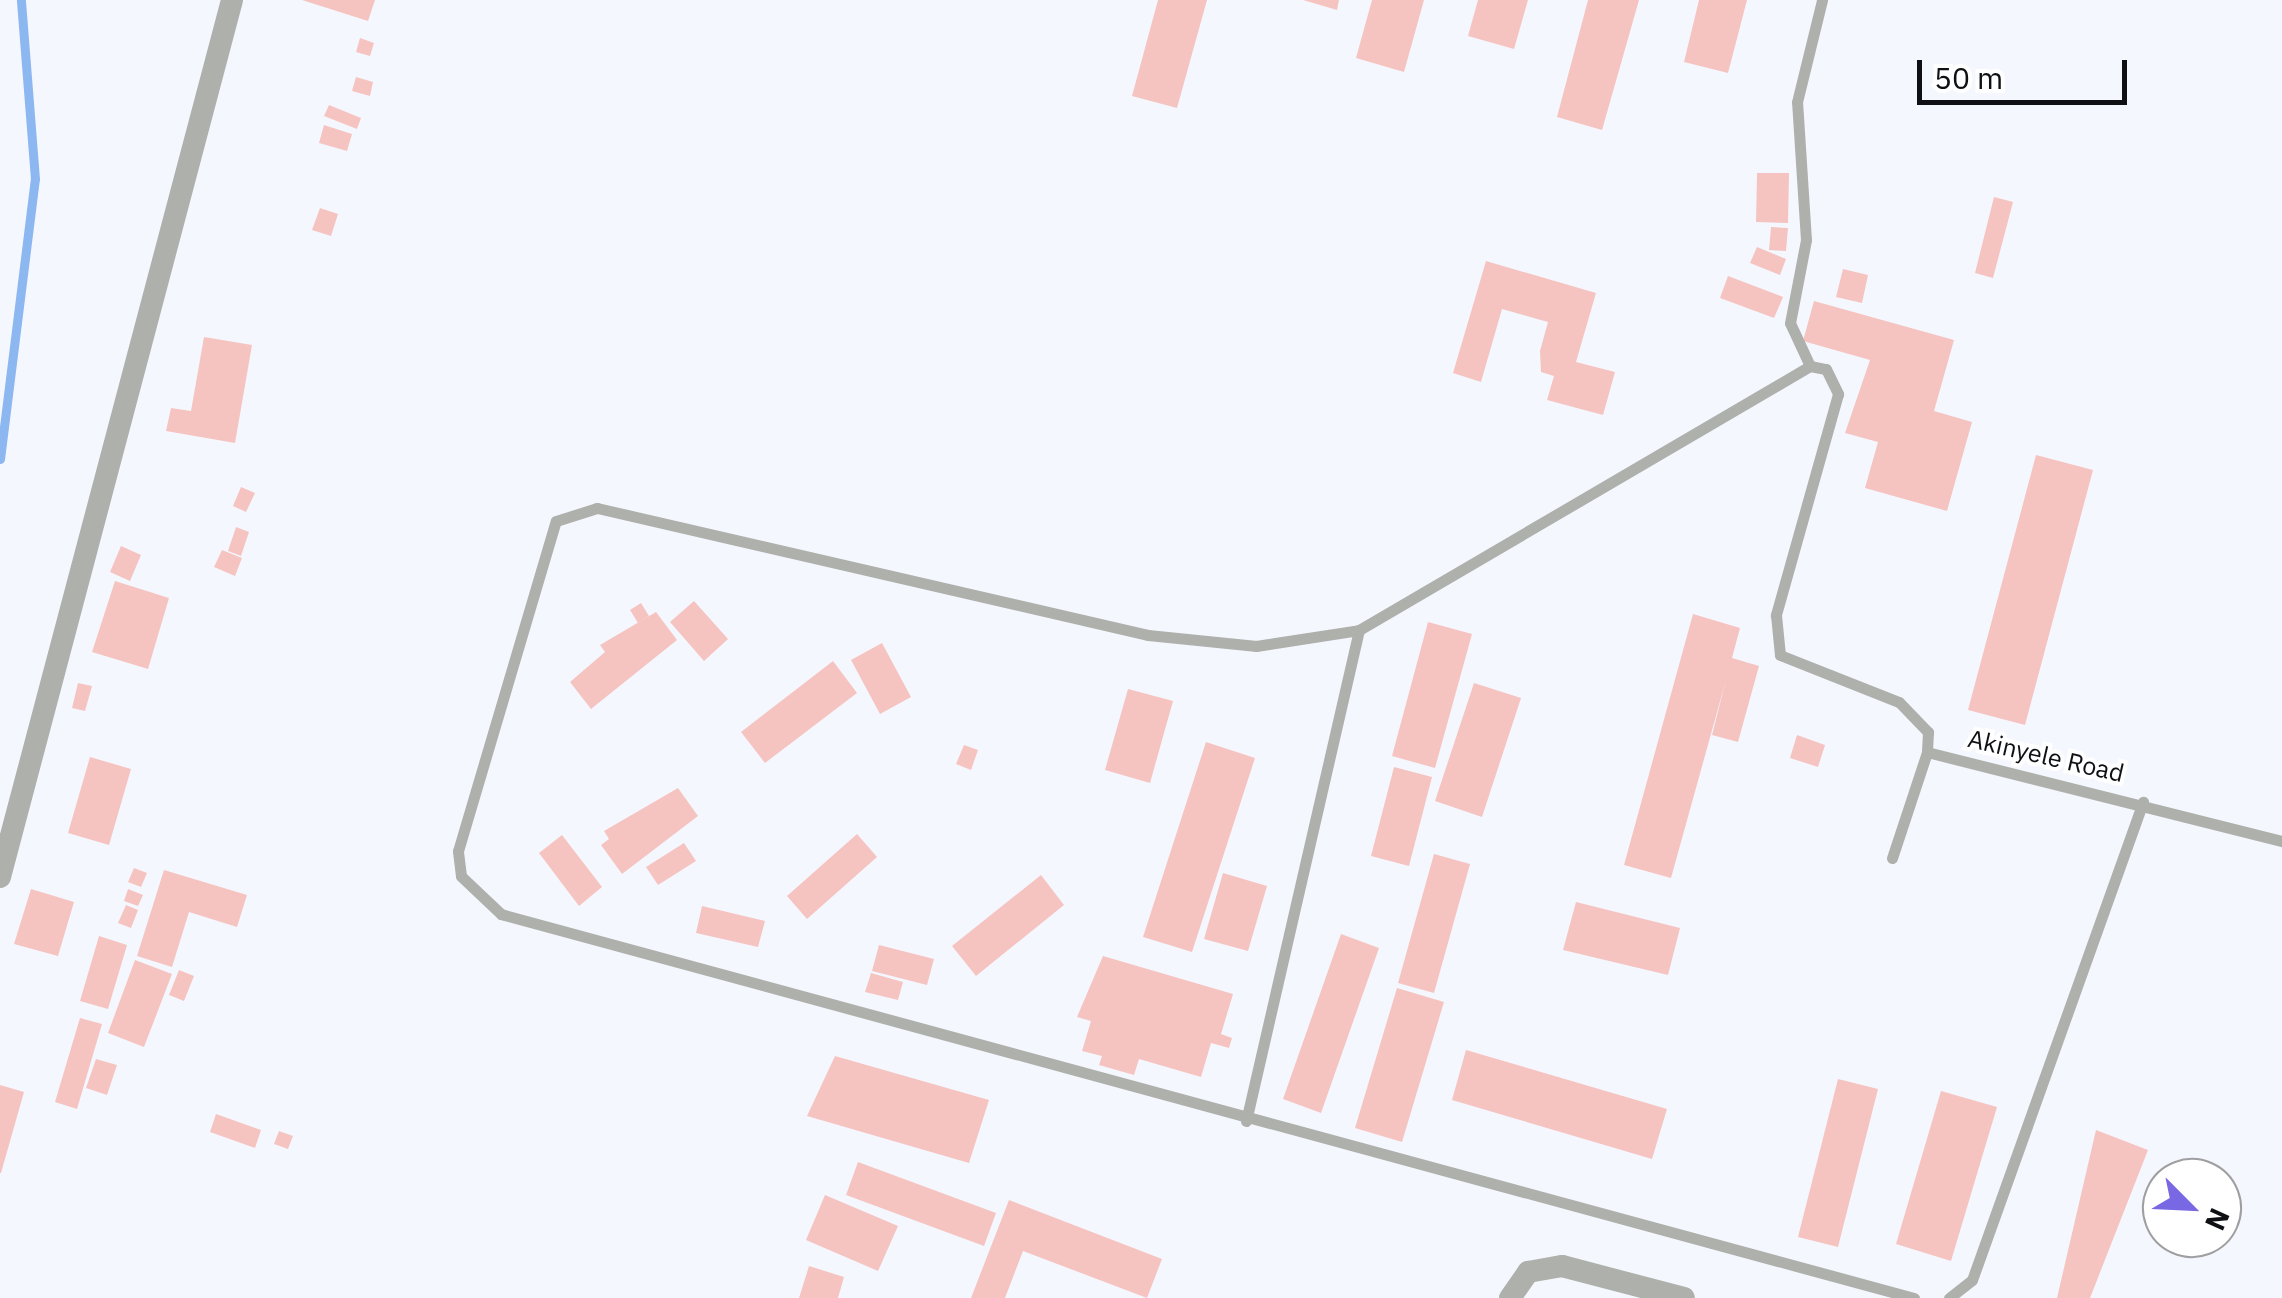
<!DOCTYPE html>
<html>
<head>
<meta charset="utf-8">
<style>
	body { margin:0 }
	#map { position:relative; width:2282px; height:1298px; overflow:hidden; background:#f5f7fe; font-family:"IBM Plex Sans",sans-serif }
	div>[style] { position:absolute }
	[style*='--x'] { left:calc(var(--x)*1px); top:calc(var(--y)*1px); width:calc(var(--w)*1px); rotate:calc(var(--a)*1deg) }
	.stream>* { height:9px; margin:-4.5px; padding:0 4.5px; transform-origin:4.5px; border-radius:4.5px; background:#8cb7f0 }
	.building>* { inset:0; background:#f5c4c1 }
	.lane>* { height:11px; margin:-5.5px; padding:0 5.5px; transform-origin:5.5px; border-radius:5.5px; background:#aeb0ac }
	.street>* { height:22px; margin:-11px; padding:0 11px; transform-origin:11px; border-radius:11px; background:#aeb0ac }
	span { translate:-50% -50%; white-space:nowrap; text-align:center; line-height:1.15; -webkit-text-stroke:8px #fff; paint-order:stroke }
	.street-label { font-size:25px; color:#0f1014 }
	.north { position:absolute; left:2142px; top:1158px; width:100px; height:100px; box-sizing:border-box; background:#fff; border:2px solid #9f9fa1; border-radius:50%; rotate:114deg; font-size:28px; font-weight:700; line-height:40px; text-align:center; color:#0f1014 }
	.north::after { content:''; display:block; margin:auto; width:35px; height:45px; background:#7868e3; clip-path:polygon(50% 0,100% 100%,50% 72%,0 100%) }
	.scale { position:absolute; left:1917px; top:60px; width:210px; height:45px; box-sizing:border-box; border:5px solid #0f1014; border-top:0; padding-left:12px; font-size:30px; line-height:35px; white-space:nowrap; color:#0f1014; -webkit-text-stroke:8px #fff; paint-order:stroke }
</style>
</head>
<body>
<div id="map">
	<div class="stream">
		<i style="--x:0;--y:459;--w:282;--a:-82.9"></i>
		<i style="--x:35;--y:179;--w:180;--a:-94.5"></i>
	</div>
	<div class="building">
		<i style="clip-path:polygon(302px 0,375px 0,368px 21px)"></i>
		<i style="clip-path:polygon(1158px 0,1207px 0,1177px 108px,1132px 96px)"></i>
		<i style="clip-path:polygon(1303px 0,1339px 0,1337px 10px)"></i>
		<i style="clip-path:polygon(1372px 0,1424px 0,1404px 72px,1356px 58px)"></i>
		<i style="clip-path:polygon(1478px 0,1528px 0,1514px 49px,1468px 36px)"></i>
		<i style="clip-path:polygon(1588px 0,1639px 0,1602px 130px,1557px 117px)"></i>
		<i style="clip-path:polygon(1699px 0,1747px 0,1728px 73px,1684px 62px)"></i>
		<i style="clip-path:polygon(360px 38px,374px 43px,370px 56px,356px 52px)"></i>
		<i style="clip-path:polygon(356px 77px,373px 82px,370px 96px,352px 91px)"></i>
		<i style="clip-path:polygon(329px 105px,361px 118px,357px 129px,324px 116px)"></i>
		<i style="clip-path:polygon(324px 125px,352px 134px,347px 151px,319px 143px)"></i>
		<i style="clip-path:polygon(1757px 173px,1789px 173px,1788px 223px,1756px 222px)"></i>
		<i style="clip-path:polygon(1994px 197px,2013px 202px,1993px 278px,1975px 273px)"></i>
		<i style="clip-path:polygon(320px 208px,338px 214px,331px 236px,312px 230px)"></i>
		<i style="clip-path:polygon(1771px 227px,1788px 228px,1786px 251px,1769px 250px)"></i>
		<i style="clip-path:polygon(1757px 247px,1786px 259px,1780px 275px,1750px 263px)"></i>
		<i style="clip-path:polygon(1486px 261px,1596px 293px,1576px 362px,1615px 372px,1603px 415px,1547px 400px,1554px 376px,1541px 372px,1540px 351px,1548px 322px,1502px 309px,1481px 382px,1453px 373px)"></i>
		<i style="clip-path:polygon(1843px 269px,1868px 275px,1862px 303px,1836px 297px)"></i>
		<i style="clip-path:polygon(1728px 276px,1783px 297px,1774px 318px,1720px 298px)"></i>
		<i style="clip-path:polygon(1814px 301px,1954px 340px,1934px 411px,1972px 422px,1947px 511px,1865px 488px,1878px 442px,1845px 433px,1870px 360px,1803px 341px)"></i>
		<i style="clip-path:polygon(204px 337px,252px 345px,235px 443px,166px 431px,171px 408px,191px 411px)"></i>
		<i style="clip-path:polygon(2036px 455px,2093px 470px,2025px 725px,1968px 710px)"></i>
		<i style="clip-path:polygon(241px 487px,255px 493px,246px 512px,233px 506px)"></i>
		<i style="clip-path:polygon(236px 527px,249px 532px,241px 556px,228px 551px)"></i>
		<i style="clip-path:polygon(121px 546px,141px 555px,130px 581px,110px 572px)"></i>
		<i style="clip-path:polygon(222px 550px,242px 558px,235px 576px,214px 567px)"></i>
		<i style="clip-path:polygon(115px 581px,169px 598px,148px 669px,92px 652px)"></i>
		<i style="clip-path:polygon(694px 601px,728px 639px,704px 661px,670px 622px)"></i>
		<i style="clip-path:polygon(641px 603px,649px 616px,638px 623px,630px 610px)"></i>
		<i style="clip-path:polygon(656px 612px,677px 640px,591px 709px,570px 682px,605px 652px,600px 645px)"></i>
		<i style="clip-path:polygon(1693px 614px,1740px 628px,1732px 658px,1759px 666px,1738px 742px,1712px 735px,1726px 680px,1671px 878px,1624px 865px)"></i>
		<i style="clip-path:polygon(1428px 622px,1472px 634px,1435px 768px,1392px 756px)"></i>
		<i style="clip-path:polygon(882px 643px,911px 697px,880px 714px,851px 660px)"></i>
		<i style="clip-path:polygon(833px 661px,857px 693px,765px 763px,741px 732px)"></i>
		<i style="clip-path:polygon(78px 683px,92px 686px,85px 711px,72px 708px)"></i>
		<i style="clip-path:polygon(1474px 683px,1521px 698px,1482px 817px,1435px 801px)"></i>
		<i style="clip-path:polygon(1128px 689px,1173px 701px,1150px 783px,1105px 770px)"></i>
		<i style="clip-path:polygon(1797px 735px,1825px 745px,1818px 767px,1790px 758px)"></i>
		<i style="clip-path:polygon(1206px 742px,1255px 758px,1192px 952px,1143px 937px)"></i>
		<i style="clip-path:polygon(964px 745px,978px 750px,971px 770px,956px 764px)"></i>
		<i style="clip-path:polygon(90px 757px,131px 769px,109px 845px,68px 833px)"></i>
		<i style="clip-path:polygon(1394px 767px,1432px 777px,1409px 866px,1371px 856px)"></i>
		<i style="clip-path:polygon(678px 788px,698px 816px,622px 874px,601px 845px,609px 839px,604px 831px)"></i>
		<i style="clip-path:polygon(857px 834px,877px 857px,807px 919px,787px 896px)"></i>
		<i style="clip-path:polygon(562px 835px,602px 887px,579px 906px,539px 853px)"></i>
		<i style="clip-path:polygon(684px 843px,696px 861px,658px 885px,646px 867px)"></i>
		<i style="clip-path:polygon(1434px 854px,1470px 864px,1434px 993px,1398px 983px)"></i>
		<i style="clip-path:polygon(134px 868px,147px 873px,141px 887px,128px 882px)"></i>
		<i style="clip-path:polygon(164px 870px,247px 895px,237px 927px,189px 912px,172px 967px,137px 956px)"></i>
		<i style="clip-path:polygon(1223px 873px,1267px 886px,1248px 951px,1204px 939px)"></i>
		<i style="clip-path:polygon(1041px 875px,1064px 905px,976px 976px,952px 946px)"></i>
		<i style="clip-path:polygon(31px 889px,74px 902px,58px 956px,14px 944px)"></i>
		<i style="clip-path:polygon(128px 889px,143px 895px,138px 906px,124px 901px)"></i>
		<i style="clip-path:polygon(1576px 902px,1680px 928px,1668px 975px,1563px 950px)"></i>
		<i style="clip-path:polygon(126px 905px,138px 910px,131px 928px,118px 923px)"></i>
		<i style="clip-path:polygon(702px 906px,765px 921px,758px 947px,696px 933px)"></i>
		<i style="clip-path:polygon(1341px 934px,1379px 948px,1321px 1113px,1283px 1099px)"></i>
		<i style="clip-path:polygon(99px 936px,127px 945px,108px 1009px,80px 1001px)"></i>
		<i style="clip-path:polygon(879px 945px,934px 959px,927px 985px,872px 971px)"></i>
		<i style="clip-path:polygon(1103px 956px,1233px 994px,1221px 1034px,1232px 1038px,1229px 1048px,1211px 1043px,1201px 1077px,1139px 1059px,1134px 1075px,1099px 1065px,1102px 1056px,1082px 1051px,1091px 1021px,1077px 1017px)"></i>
		<i style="clip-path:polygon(135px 960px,172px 974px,144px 1047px,108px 1033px)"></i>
		<i style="clip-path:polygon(179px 970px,194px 976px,184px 1001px,169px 995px)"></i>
		<i style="clip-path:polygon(871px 973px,903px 982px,898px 1000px,865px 992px)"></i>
		<i style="clip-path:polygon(1397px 988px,1444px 1002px,1402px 1142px,1355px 1128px)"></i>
		<i style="clip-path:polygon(80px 1018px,102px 1024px,77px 1109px,55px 1102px)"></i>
		<i style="clip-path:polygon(1466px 1050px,1667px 1109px,1652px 1159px,1452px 1100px)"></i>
		<i style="clip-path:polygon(835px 1056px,989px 1100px,969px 1163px,807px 1116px)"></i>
		<i style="clip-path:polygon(96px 1059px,117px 1065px,107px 1095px,86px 1088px)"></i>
		<i style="clip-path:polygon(1838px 1079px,1878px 1089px,1838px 1247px,1798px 1237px)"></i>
		<i style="clip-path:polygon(0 1085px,24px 1092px,1px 1173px,0 1173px)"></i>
		<i style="clip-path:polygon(1941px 1091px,1997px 1107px,1951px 1261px,1896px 1244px)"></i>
		<i style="clip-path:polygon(216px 1114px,261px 1130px,255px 1148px,210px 1132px)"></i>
		<i style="clip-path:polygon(2096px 1130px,2148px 1150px,2090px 1298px,2057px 1298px)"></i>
		<i style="clip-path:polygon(279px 1131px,293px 1136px,288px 1149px,274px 1144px)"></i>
		<i style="clip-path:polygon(858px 1162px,996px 1213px,984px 1246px,846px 1195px)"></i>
		<i style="clip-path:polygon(825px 1195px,898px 1226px,878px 1271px,806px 1240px)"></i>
		<i style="clip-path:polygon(1009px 1200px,1162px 1259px,1147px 1298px,1023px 1251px,1005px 1298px,971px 1298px)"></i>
		<i style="clip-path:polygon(809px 1266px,844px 1277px,838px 1298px,799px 1298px)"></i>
	</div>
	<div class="lane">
		<i style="--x:1810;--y:366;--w:47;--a:-114.9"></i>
		<i style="--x:1790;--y:323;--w:85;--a:-79.1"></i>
		<i style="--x:1806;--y:240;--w:138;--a:-93.7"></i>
		<i style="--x:1797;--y:102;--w:105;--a:-76.2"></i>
		<i style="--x:1892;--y:858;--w:112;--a:-71.7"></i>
		<i style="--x:1246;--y:1121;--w:504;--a:-77.04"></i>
		<i style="--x:1914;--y:1298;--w:1464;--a:-164.8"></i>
		<i style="--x:501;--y:914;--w:55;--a:-136.5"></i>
		<i style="--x:461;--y:876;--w:25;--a:-97"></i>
		<i style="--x:458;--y:851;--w:344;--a:-73.5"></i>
		<i style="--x:556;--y:521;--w:43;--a:-17.6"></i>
		<i style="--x:597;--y:508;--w:565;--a:12.98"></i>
		<i style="--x:1148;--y:635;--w:109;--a:5.8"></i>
		<i style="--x:1256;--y:646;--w:104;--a:-8.8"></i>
		<i style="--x:1359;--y:630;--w:523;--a:-30.34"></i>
		<i style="--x:1810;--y:366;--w:16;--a:11"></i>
		<i style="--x:1826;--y:369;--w:28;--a:64"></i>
		<i style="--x:1838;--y:394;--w:230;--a:105.7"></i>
		<i style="--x:1776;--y:615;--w:40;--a:84.3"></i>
		<i style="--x:1780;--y:655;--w:128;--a:21.6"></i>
		<i style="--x:1899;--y:702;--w:42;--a:46"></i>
		<i style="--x:1928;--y:732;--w:20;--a:93"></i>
		<i style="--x:1927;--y:752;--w:366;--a:14.1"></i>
		<i style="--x:1949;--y:1298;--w:29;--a:-38"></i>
		<i style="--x:1972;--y:1280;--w:508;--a:-70.32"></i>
	</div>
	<div class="street">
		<i style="--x:0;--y:877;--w:907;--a:-75.18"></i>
		<i style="--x:1510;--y:1298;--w:32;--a:-55"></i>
		<i style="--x:1528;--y:1272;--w:35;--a:-10"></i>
		<i style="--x:1562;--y:1266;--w:126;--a:14.7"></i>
	</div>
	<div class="street-label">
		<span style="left:2046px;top:756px;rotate:13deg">Akinyele Road</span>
	</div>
	<div class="north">N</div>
	<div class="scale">50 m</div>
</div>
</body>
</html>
